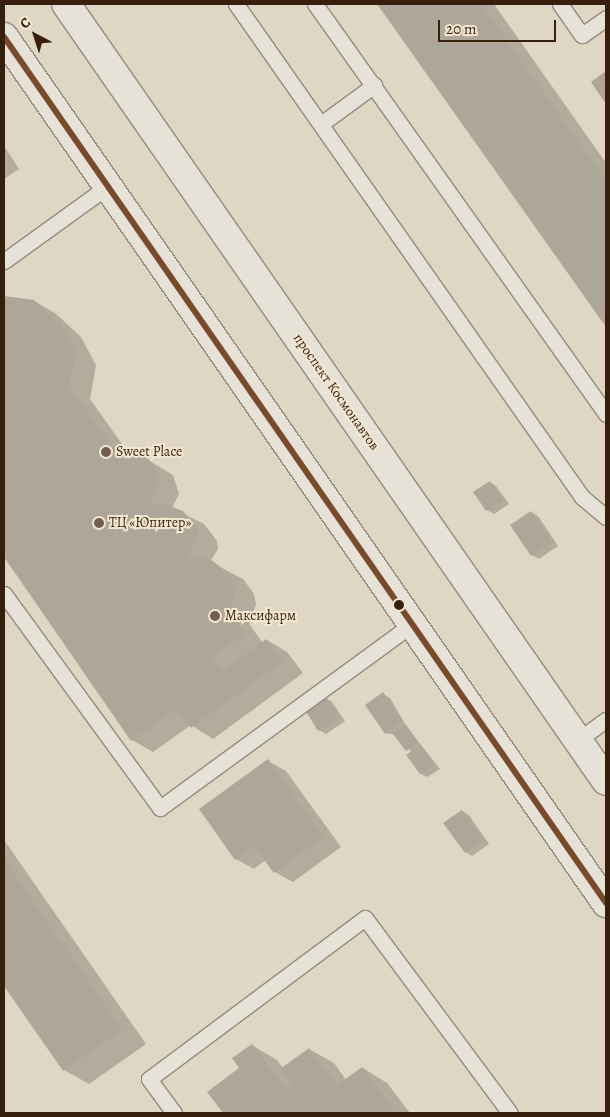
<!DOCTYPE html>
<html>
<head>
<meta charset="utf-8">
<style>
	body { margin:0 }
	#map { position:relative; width:610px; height:1117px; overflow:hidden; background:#e0d6c4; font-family:Alegreya,serif }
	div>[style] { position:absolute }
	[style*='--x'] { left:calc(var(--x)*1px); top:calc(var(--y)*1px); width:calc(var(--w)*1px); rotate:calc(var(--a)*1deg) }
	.shadow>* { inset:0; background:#0003 }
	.building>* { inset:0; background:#aea699 }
	.roads { filter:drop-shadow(1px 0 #948b7f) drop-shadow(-1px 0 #948b7f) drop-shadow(0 1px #948b7f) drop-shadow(0 -1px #948b7f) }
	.service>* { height:15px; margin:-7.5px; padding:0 7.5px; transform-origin:7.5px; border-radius:7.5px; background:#e7e2d8 }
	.tertiary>* { height:28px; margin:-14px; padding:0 14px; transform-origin:14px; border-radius:14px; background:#e7e2d8 }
	.bus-1>* { height:6px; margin:-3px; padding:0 3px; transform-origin:3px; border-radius:3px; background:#7a4b2a }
	.dots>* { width:14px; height:14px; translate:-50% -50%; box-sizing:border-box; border:2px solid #f3e7d1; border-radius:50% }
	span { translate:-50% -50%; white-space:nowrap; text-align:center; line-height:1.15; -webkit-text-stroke:4px #f3e7d1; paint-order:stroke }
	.street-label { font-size:14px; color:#361f0d }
	.poi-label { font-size:14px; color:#361f0d }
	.left { translate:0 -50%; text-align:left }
	.frame { position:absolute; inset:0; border:5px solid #361f0d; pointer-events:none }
	.north { position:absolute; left:10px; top:10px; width:50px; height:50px; -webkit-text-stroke:4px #f3e7d1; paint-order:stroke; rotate:320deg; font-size:14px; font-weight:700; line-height:20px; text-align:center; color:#361f0d }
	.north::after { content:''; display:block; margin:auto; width:18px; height:22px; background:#361f0d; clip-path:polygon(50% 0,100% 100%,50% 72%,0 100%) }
	.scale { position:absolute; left:438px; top:20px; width:118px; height:22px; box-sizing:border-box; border:2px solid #361f0d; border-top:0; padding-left:6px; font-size:15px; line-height:18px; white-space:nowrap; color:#361f0d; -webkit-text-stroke:4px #f3e7d1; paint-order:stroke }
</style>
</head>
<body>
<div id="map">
	<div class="shadow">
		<i style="clip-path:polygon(379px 4px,494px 4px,606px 163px,606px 325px)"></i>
		<i style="clip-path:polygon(4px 146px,19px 169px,4px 179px)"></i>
		<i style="clip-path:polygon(4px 297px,34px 301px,55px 313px,81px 337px,96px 365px,90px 399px,127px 451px,133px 451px,173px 475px,179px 494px,172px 508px,204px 524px,217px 541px,218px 549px,210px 562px,243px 579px,254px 594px,256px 604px,249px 624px,263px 643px,267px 640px,287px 652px,303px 673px,213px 739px,191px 725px,153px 752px,132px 740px,4px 555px)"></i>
		<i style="clip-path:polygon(490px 482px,496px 486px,509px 504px,494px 514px,487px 510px)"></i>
		<i style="clip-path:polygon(531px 512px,538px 516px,558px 546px,539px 559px,532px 555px)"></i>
		<i style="clip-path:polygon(383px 694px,390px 698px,407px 727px,440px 769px,427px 777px,421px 774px,412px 753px,396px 735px,386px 733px)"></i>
		<i style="clip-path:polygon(326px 698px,332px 702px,345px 721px,326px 734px,319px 730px)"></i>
		<i style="clip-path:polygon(268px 761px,286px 771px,341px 847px,293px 882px,275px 872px,266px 860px,254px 869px,236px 859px)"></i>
		<i style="clip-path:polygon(462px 811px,469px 815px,489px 844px,472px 856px,465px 852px)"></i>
		<i style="clip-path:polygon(4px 840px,146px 1044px,89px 1084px,64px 1070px,4px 984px)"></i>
		<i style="clip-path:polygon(252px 1045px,277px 1060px,283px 1068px,309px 1049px,334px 1063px,346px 1080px,363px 1068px,387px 1083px,410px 1113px,224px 1113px,209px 1092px,241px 1068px)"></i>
	</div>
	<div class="building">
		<i style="clip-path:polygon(377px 4px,481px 4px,606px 181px,606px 327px)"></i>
		<i style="clip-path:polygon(606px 71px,606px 104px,591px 82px)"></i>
		<i style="clip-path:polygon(4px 296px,34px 300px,60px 324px,76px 352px,69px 386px,115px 450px,133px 449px,152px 462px,158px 481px,150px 499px,154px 506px,164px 504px,183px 511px,197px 528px,198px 537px,187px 555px,191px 560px,201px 557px,211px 560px,229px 573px,236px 591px,229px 611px,244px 633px,212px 658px,223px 671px,266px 639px,283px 661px,191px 728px,177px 709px,131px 741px,4px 557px)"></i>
		<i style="clip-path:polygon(490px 481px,503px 500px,486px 511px,473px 492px)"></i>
		<i style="clip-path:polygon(531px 511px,552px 542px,531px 556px,510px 525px)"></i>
		<i style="clip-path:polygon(383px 692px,403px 721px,385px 734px,365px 705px)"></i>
		<i style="clip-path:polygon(326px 697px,339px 717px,318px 731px,305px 710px)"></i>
		<i style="clip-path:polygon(406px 725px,418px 742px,406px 751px,393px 734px)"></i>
		<i style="clip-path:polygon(421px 745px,434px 765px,420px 774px,406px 755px)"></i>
		<i style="clip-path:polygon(268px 759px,324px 837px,274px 873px,254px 846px,235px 860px,199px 809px)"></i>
		<i style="clip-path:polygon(462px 810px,483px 840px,465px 853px,443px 823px)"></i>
		<i style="clip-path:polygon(4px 860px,122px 1029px,63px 1071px,4px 986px)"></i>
		<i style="clip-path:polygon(252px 1044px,287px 1090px,292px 1086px,280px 1069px,309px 1048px,337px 1085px,362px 1067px,396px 1113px,223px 1113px,207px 1092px,239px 1068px,232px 1058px)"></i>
	</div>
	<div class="roads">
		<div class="service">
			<i style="--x:236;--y:4;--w:602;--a:54.94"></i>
			<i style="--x:582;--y:497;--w:31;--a:40"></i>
			<i style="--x:315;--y:4;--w:503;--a:54.63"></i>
			<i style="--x:560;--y:4;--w:38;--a:55"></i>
			<i style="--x:582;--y:35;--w:29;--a:-35"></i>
			<i style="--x:321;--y:124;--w:66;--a:-36.3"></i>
			<i style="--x:4;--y:261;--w:128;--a:-35.8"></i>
			<i style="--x:4;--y:594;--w:265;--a:53.9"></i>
			<i style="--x:160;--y:808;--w:312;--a:-36.1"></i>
			<i style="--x:578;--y:740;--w:34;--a:-36"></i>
			<i style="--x:174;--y:1113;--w:42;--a:-126.3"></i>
			<i style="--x:149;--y:1079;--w:269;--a:-36.7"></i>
			<i style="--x:365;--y:918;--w:243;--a:53.4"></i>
		</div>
		<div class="tertiary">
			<i style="--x:66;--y:4;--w:946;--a:55.2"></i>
			<i style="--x:4;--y:37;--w:1055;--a:55.19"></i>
		</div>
	</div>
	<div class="bus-1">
		<i style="--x:4;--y:37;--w:1055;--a:55.19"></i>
	</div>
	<div class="dots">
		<i style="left:106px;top:452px;background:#725f4d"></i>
		<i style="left:99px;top:523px;background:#725f4d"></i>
		<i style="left:399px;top:605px;background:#361f0d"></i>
		<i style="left:215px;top:616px;background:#725f4d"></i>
	</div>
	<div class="street-label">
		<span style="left:336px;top:392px;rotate:55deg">проспект Космонавтов</span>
	</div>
	<div class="poi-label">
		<span class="left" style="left:116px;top:452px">Sweet Place</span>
		<span class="left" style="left:109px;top:523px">ТЦ «Юпитер»</span>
		<span class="left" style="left:225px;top:616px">Максифарм</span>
	</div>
	<div class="frame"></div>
	<div class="north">С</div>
	<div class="scale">20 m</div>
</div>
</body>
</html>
